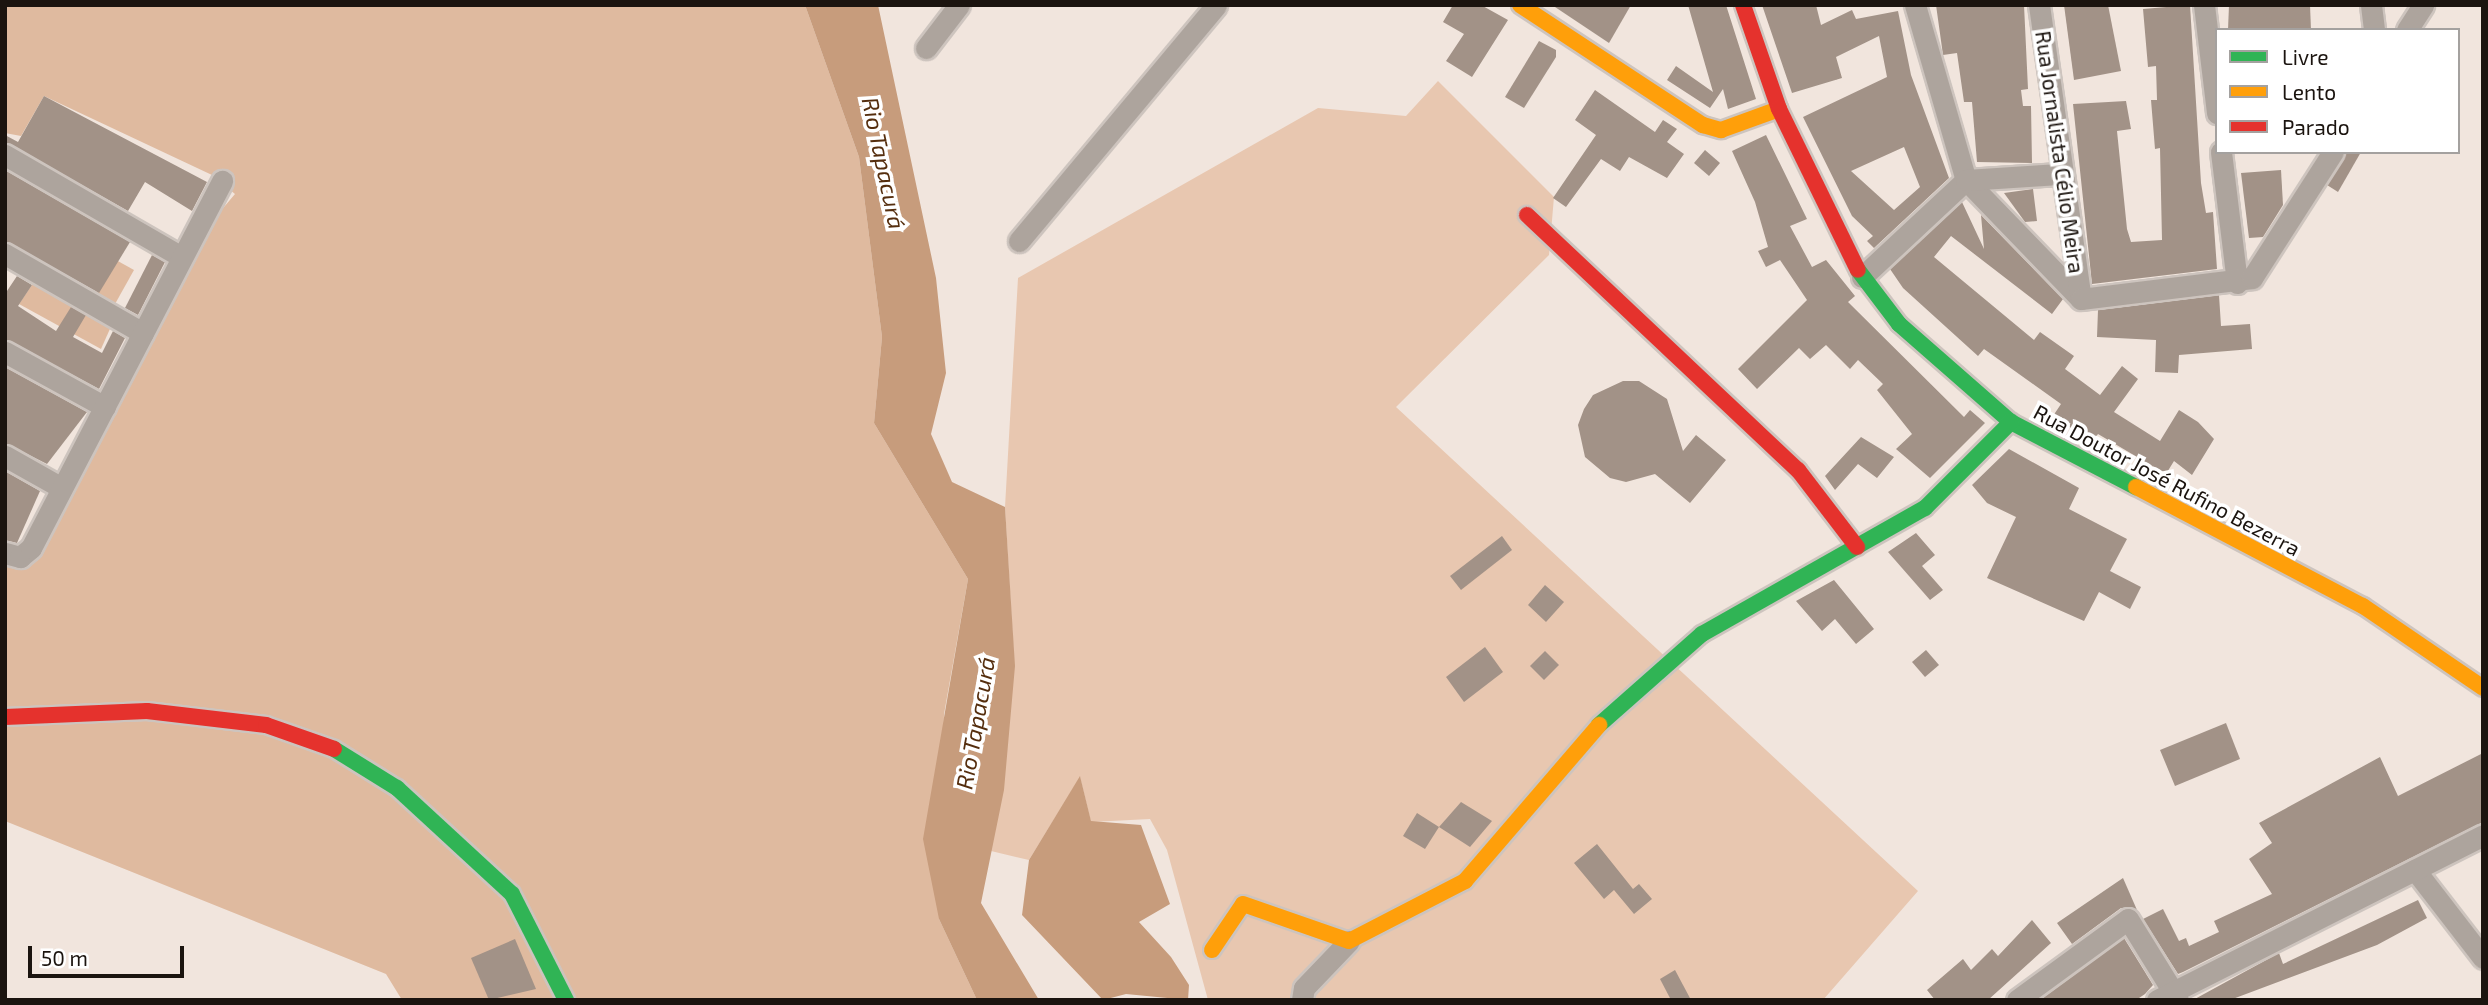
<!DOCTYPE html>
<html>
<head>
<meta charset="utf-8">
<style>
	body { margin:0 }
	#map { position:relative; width:2488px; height:1005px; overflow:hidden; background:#f1e5dd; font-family:"Exo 2",sans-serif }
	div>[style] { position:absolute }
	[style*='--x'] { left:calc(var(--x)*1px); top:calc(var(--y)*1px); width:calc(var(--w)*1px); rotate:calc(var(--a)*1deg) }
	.green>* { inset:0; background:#e8c7b0 }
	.forest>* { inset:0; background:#dfba9f }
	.water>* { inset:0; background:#c79c7c }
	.building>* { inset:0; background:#a29287 }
	.roads { filter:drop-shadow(2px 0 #cdc4be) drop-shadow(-2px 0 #cdc4be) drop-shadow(0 2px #cdc4be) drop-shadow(0 -2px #cdc4be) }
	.street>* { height:21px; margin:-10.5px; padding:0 10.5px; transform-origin:10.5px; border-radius:10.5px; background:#ada49d }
	.fast>* { height:16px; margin:-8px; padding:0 8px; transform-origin:8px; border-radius:8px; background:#30b455 }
	.slow>* { height:16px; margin:-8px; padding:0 8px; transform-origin:8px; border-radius:8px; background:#ff9f0a }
	.jam>* { height:16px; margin:-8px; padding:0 8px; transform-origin:8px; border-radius:8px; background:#e5322d }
	span { translate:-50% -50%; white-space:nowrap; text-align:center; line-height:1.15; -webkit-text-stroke:7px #fff; paint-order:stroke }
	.street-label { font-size:21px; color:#1b140f }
	.water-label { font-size:23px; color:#552e0e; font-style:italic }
	.frame { position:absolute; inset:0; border:7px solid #1b140f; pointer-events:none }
	.legend { position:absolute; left:2215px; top:28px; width:245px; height:126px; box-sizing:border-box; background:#fff; border:2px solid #a4a19f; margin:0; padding:9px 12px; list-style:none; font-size:21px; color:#1b140f }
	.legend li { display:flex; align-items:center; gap:14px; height:35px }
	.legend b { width:35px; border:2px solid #a4a19f }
	.scale { position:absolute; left:28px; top:946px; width:156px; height:32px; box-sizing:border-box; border:4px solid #1b140f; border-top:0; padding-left:9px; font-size:21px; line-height:24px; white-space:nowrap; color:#1b140f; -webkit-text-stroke:5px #fff; paint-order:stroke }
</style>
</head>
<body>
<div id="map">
	<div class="green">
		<i style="clip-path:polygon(1438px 81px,1554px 197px,1549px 255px,1396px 407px,1918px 891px,1823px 1000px,1208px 1000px,1167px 850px,1150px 819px,1091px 822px,1080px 777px,1029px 860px,991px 851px,1014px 659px,1005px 507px,1018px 278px,1318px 108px,1406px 116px)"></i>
	</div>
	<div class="forest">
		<i style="clip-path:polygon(5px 5px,805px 5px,859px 157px,882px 337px,874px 423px,968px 579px,944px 714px,939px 919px,977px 1000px,402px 1000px,386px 974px,5px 821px,5px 558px,17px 564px,213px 220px,235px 194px,212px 175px,44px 96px,21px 136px,5px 133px)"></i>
		<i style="clip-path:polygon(116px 260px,134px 270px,115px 304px,95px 293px)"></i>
		<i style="clip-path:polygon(36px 279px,113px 322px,101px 349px,19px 304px)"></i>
	</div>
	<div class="water">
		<i style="clip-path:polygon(805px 5px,878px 5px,936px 278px,946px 373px,931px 434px,952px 482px,1005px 507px,1015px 666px,1004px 790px,981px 903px,1039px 1000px,977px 1000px,939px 919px,923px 839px,968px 579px,874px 423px,882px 337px,859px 157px)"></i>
		<i style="clip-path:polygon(1080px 776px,1091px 821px,1141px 825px,1170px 904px,1139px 922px,1171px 957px,1189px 985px,1188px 1000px,1126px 994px,1103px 1000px,1022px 915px,1029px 860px)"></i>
	</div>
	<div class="building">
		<i style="clip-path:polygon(1453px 5px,1481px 5px,1508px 20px,1472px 77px,1446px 61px,1464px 34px,1443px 22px)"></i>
		<i style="clip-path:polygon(1552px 5px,1631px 5px,1609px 43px)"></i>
		<i style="clip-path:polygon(1688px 5px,1726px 5px,1756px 99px,1728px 109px,1723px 89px,1710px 108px,1667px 80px,1676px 66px,1713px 92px)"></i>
		<i style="clip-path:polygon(evenodd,1762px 5px,1816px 5px,1821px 25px,1852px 10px,1856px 19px,1898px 11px,1911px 75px,1949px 178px,1874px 248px,1867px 241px,1873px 236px,1852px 216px,1803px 117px,1887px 77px,1879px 36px,1836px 57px,1842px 78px,1792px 93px,1762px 5px,1904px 147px,1920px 187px,1894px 210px,1851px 171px,1904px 147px)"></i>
		<i style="clip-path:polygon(1936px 5px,2024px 5px,2028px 89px,2021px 90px,2023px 106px,2031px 106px,2032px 163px,1977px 162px,1972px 102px,1964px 102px,1957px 53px,1943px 55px)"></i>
		<i style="clip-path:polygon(2064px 5px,2108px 5px,2121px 71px,2074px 80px)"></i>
		<i style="clip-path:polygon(2190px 5px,2201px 183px,2206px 213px,2213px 212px,2217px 269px,2092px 284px,2073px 104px,2126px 101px,2131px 129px,2117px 131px,2127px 229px,2131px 242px,2162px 240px,2160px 148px,2155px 149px,2151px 100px,2157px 100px,2156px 66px,2148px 67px,2143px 9px)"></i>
		<i style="clip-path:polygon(2229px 5px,2310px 5px,2311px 30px,2228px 30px)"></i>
		<i style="clip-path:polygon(1539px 41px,1556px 50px,1556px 57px,1524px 108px,1505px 97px)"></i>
		<i style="clip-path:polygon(1595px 90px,1655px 132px,1663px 120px,1677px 129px,1667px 142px,1684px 154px,1667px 178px,1629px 157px,1620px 171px,1601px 159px,1566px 207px,1553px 198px,1596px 135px,1575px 120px)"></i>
		<i style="clip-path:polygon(44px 96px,207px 182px,192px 211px,145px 182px,128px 211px,5px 142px,5px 135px,18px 142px)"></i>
		<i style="clip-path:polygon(1766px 135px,1807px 219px,1790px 226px,1812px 267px,1826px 260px,1855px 296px,1848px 302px,1964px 417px,1970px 410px,1985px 423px,1930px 478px,1896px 449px,1912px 434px,1877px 390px,1883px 384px,1858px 360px,1850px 369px,1826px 345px,1810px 359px,1799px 348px,1757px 389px,1738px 369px,1807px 300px,1780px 260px,1766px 267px,1758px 251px,1768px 247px,1755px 202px,1732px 151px)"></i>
		<i style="clip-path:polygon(1705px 150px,1720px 163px,1709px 176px,1694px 163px)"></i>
		<i style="clip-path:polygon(2346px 152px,2361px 152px,2338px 192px,2327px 185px)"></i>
		<i style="clip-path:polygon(5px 170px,130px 242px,99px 293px,5px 241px)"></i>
		<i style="clip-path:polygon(2281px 170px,2283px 205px,2263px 237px,2249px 238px,2241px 173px)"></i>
		<i style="clip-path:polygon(2033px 189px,2037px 221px,2025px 222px,2004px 193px)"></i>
		<i style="clip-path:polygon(1962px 202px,1984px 249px,1981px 215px,2063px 299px,2052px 314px,1951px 236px,1934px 257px,2034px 340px,2040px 332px,2074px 356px,2065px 369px,2100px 395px,2122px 366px,2138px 379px,2114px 412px,2160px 441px,2179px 410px,2198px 422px,2214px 439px,2192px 475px,2174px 461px,2166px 474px,2098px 434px,2092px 442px,2053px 416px,2061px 404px,1984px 349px,1978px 356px,1903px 288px,1890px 269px)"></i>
		<i style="clip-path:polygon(152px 255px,165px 262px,138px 315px,125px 308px)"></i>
		<i style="clip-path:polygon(17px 276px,32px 285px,18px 306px,56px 331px,71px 307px,86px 315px,73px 337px,102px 353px,113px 331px,125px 338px,99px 389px,5px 339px,5px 294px)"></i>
		<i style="clip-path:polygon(2219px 295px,2221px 326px,2250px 324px,2252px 349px,2179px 355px,2178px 373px,2155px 372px,2156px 340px,2097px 337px,2098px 310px)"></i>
		<i style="clip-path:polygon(5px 367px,87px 412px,47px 464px,5px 443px)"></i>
		<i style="clip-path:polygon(1623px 381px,1639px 381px,1667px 399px,1683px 451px,1696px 435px,1726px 460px,1690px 503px,1655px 474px,1626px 482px,1610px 478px,1585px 457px,1578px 425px,1584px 409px,1593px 395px)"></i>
		<i style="clip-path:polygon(1861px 437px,1894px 457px,1877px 478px,1858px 464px,1835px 490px,1825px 476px)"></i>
		<i style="clip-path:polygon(2009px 449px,2079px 488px,2069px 509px,2127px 539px,2110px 571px,2141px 587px,2130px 609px,2099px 592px,2084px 621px,1987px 578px,2016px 517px,1987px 503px,1972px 485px)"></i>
		<i style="clip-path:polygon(5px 471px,40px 491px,17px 543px,5px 540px)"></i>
		<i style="clip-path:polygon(1916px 533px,1935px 555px,1922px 566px,1943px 590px,1930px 600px,1888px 552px)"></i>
		<i style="clip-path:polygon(1502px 536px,1512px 550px,1461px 590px,1450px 576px)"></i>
		<i style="clip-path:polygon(1834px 580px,1874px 629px,1856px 644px,1835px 619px,1822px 631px,1796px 601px)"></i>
		<i style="clip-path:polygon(1545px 585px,1564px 602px,1546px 622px,1528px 605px)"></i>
		<i style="clip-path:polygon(1485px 647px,1503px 672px,1464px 702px,1446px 677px)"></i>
		<i style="clip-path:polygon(1926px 650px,1939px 665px,1925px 677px,1912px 662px)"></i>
		<i style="clip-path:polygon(1545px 651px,1559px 665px,1544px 680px,1530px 666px)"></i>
		<i style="clip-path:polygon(2226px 723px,2240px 759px,2175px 786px,2160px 750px)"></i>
		<i style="clip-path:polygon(2483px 753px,2483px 822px,2183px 972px,2178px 974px,2143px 919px,2163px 909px,2179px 941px,2186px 938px,2189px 946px,2219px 932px,2214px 921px,2272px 894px,2249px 859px,2272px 843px,2259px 823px,2380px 757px,2398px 796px)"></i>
		<i style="clip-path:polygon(1461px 802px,1492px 821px,1470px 847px,1439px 827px)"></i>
		<i style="clip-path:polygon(1417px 813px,1439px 827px,1425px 849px,1403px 836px)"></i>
		<i style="clip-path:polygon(1597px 844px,1633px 889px,1639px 884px,1652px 899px,1634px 914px,1614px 890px,1604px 899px,1574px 863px)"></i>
		<i style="clip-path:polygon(2123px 878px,2137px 910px,2121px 908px,2072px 944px,2057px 923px)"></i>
		<i style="clip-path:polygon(2418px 900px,2427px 918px,2377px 945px,2230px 1000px,2193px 1000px,2279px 953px,2283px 964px)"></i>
		<i style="clip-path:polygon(2032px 920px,2051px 943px,1988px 1000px,1935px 1000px,1927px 990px,1963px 959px,1971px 970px,1992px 949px,1998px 956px)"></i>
		<i style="clip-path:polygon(2124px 938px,2153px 985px,2145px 994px,2136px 1000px,2040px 1000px)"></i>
		<i style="clip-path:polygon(515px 939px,536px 989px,489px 1000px,471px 958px)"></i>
		<i style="clip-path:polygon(1675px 970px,1691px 1000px,1671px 1000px,1660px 979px)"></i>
	</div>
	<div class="roads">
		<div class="street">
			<i style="--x:1915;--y:5;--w:182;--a:73.8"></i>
			<i style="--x:1966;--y:180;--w:165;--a:46"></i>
			<i style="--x:2039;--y:5;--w:297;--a:81.9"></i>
			<i style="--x:2204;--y:5;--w:109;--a:83.1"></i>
			<i style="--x:2371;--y:5;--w:25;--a:83"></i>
			<i style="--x:2407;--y:30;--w:30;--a:-57"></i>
			<i style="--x:926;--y:48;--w:54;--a:-52.5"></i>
			<i style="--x:2221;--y:152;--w:132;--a:83"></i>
			<i style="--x:5;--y:155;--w:204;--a:30"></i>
			<i style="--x:1019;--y:241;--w:307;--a:-50.1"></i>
			<i style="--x:5;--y:254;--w:159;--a:29.8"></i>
			<i style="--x:1862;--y:277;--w:142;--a:-43"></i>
			<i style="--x:1966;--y:180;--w:93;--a:-3.7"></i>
			<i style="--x:2081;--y:299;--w:172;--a:-7"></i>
			<i style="--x:2252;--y:278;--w:150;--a:-57.3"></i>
			<i style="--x:5;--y:352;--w:114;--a:28.8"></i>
			<i style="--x:5;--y:456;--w:65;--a:29.3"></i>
			<i style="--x:5;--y:553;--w:16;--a:15"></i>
			<i style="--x:20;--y:557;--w:14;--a:-39"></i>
			<i style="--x:31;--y:548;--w:414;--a:-62.5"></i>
			<i style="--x:2415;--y:870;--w:111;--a:52.3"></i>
			<i style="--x:1302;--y:1000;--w:12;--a:-81"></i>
			<i style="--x:1304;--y:988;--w:65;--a:-46.2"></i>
			<i style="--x:2017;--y:1000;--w:137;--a:-36.1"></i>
			<i style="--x:2128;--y:919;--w:95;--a:58.3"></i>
			<i style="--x:2157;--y:1000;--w:365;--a:-26.8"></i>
		</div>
		<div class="fast">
			<i style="--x:1858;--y:270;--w:68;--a:52.8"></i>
			<i style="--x:1899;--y:324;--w:149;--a:41.2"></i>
			<i style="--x:2011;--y:422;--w:141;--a:27.5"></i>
			<i style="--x:1599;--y:725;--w:137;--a:-41.5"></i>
			<i style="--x:1702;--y:634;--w:256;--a:-29.5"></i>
			<i style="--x:1925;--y:508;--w:122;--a:-45"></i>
			<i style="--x:334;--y:749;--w:74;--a:31.8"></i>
			<i style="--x:397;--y:788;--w:156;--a:42.7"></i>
			<i style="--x:512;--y:894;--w:119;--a:63"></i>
		</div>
		<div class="slow">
			<i style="--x:1520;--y:5;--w:219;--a:33.3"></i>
			<i style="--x:1703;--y:125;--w:19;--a:16"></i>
			<i style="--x:1721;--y:130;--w:62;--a:-19.9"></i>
			<i style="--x:2136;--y:487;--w:256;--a:27.7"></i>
			<i style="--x:2363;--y:606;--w:145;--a:34.3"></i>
			<i style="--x:1212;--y:950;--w:55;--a:-56"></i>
			<i style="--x:1243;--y:904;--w:112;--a:19.2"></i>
			<i style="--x:1349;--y:941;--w:131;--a:-27.3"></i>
			<i style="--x:1465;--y:881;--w:206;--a:-49.3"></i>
		</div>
		<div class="jam">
			<i style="--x:1743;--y:5;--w:110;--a:70.9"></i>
			<i style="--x:1779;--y:109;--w:179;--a:63.9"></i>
			<i style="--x:1527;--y:215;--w:372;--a:43.3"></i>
			<i style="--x:1798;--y:470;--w:97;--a:52.5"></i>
			<i style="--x:5;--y:717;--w:142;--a:-2.4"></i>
			<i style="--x:147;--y:711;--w:120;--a:6.7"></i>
			<i style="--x:266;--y:725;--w:72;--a:19.4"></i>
		</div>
	</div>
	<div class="street-label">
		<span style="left:2060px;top:152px;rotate:82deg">Rua Jornalista Célio Meira</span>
		<span style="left:2167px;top:480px;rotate:28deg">Rua Doutor José Rufino Bezerra</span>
	</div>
	<div class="water-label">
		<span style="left:884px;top:163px;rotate:78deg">Rio Tapacurá</span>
		<span style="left:975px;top:723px;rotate:-80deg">Rio Tapacurá</span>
	</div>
	<div class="frame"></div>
	<ul class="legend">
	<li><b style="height:9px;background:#30b455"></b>Livre</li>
	<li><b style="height:9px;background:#ff9f0a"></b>Lento</li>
	<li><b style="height:9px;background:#e5322d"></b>Parado</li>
	</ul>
	<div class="scale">50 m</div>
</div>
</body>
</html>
